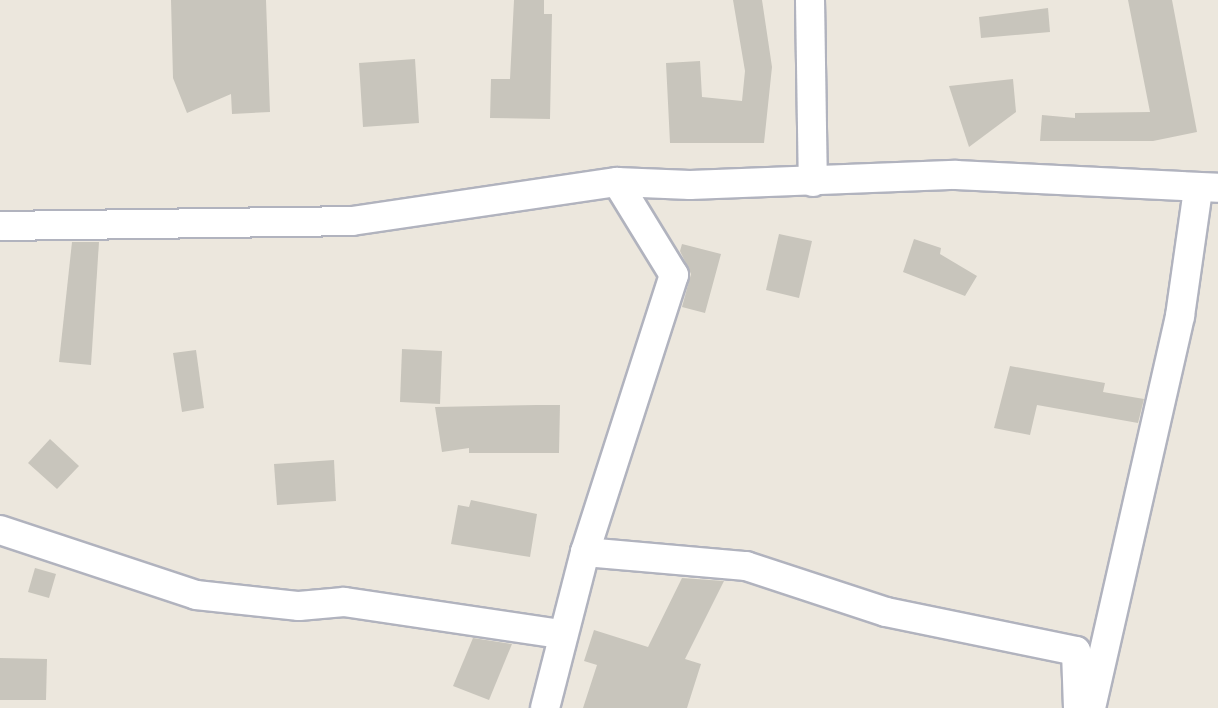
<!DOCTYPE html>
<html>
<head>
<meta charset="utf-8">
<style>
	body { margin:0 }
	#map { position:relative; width:1218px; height:708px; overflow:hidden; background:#ece7dd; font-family:Mulish,sans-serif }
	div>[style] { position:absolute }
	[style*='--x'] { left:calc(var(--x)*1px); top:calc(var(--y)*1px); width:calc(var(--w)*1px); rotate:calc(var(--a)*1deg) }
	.building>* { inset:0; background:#c8c5bc }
	.roads { filter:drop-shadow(2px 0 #b1b3be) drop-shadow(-2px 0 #b1b3be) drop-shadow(0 2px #b1b3be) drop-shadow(0 -2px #b1b3be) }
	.street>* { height:28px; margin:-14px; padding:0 14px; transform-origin:14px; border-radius:14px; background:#fff }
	span { translate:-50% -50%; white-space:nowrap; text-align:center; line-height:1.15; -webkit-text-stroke:8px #fff; paint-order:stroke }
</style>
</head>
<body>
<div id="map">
	<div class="building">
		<i style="clip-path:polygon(171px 0,266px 0,270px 112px,232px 114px,231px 94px,187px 113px,173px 78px)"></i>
		<i style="clip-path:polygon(514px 0,544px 0,544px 14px,552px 14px,550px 119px,490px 118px,491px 79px,510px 79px)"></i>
		<i style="clip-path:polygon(733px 0,762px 0,772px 67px,764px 143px,670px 143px,666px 63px,700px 61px,702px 97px,742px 101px,745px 71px)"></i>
		<i style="clip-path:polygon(1128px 0,1172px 0,1197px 132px,1153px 141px,1040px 141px,1042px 115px,1075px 118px,1075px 113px,1150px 112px)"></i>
		<i style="clip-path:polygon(1048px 8px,1050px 32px,981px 38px,979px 17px)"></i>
		<i style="clip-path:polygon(415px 59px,419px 123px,363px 127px,359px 63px)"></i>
		<i style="clip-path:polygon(1013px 79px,1016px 112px,969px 147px,949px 86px)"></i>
		<i style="clip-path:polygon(779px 234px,812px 241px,799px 298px,766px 290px)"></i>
		<i style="clip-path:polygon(914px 239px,941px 248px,940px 254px,977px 276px,965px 296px,903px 272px)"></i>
		<i style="clip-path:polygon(72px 242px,99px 242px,91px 365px,59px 362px)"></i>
		<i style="clip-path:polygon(682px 244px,721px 254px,705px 313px,682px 307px,691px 274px,680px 251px)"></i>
		<i style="clip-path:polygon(402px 349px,442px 351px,440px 404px,400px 402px)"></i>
		<i style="clip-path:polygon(196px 350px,204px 408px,182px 412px,173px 353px)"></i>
		<i style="clip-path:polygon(1010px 366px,1105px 383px,1103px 392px,1144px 399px,1138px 423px,1037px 405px,1030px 435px,994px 428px)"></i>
		<i style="clip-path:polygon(537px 405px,560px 405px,559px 453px,469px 453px,469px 448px,442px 452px,435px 407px)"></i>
		<i style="clip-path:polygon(50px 439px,79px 466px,57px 489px,28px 463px)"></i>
		<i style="clip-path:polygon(334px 460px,336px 501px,277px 505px,274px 464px)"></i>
		<i style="clip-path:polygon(471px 500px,537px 514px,530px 557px,451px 544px,458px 505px,469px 507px)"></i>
		<i style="clip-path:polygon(35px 568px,56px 574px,49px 598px,28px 592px)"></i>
		<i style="clip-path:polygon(682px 578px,724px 581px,685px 659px,701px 664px,687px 708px,583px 708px,597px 665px,584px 661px,594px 630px,648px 647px)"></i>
		<i style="clip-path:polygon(473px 638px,512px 644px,489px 700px,453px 686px)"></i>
		<i style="clip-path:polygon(0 658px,47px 659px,46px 700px,0 700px)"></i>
	</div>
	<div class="roads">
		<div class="street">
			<i style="--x:810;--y:0;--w:182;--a:89.1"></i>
			<i style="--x:0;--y:226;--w:352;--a:-0.8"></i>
			<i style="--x:352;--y:221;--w:268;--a:-8.4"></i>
			<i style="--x:617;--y:182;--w:73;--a:2.4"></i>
			<i style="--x:690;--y:185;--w:266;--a:-2.2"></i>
			<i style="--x:956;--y:175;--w:262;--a:2.8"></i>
			<i style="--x:0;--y:530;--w:206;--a:18.3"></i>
			<i style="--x:196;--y:595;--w:104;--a:6.1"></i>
			<i style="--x:299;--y:606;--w:45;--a:-5.1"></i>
			<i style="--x:344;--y:602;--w:219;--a:8.4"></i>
			<i style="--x:585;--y:552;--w:162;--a:5"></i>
			<i style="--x:746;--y:566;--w:147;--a:18.2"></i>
			<i style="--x:886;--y:612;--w:194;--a:11.6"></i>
			<i style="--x:1076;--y:651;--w:57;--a:88"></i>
			<i style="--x:545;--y:708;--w:161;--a:-75.6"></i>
			<i style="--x:585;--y:552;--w:291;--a:-72.2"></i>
			<i style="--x:674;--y:275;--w:109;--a:-121.5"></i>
			<i style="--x:1091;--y:708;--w:402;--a:-77.2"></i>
			<i style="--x:1180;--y:316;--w:127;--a:-81.9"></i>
		</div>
	</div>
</div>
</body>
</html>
